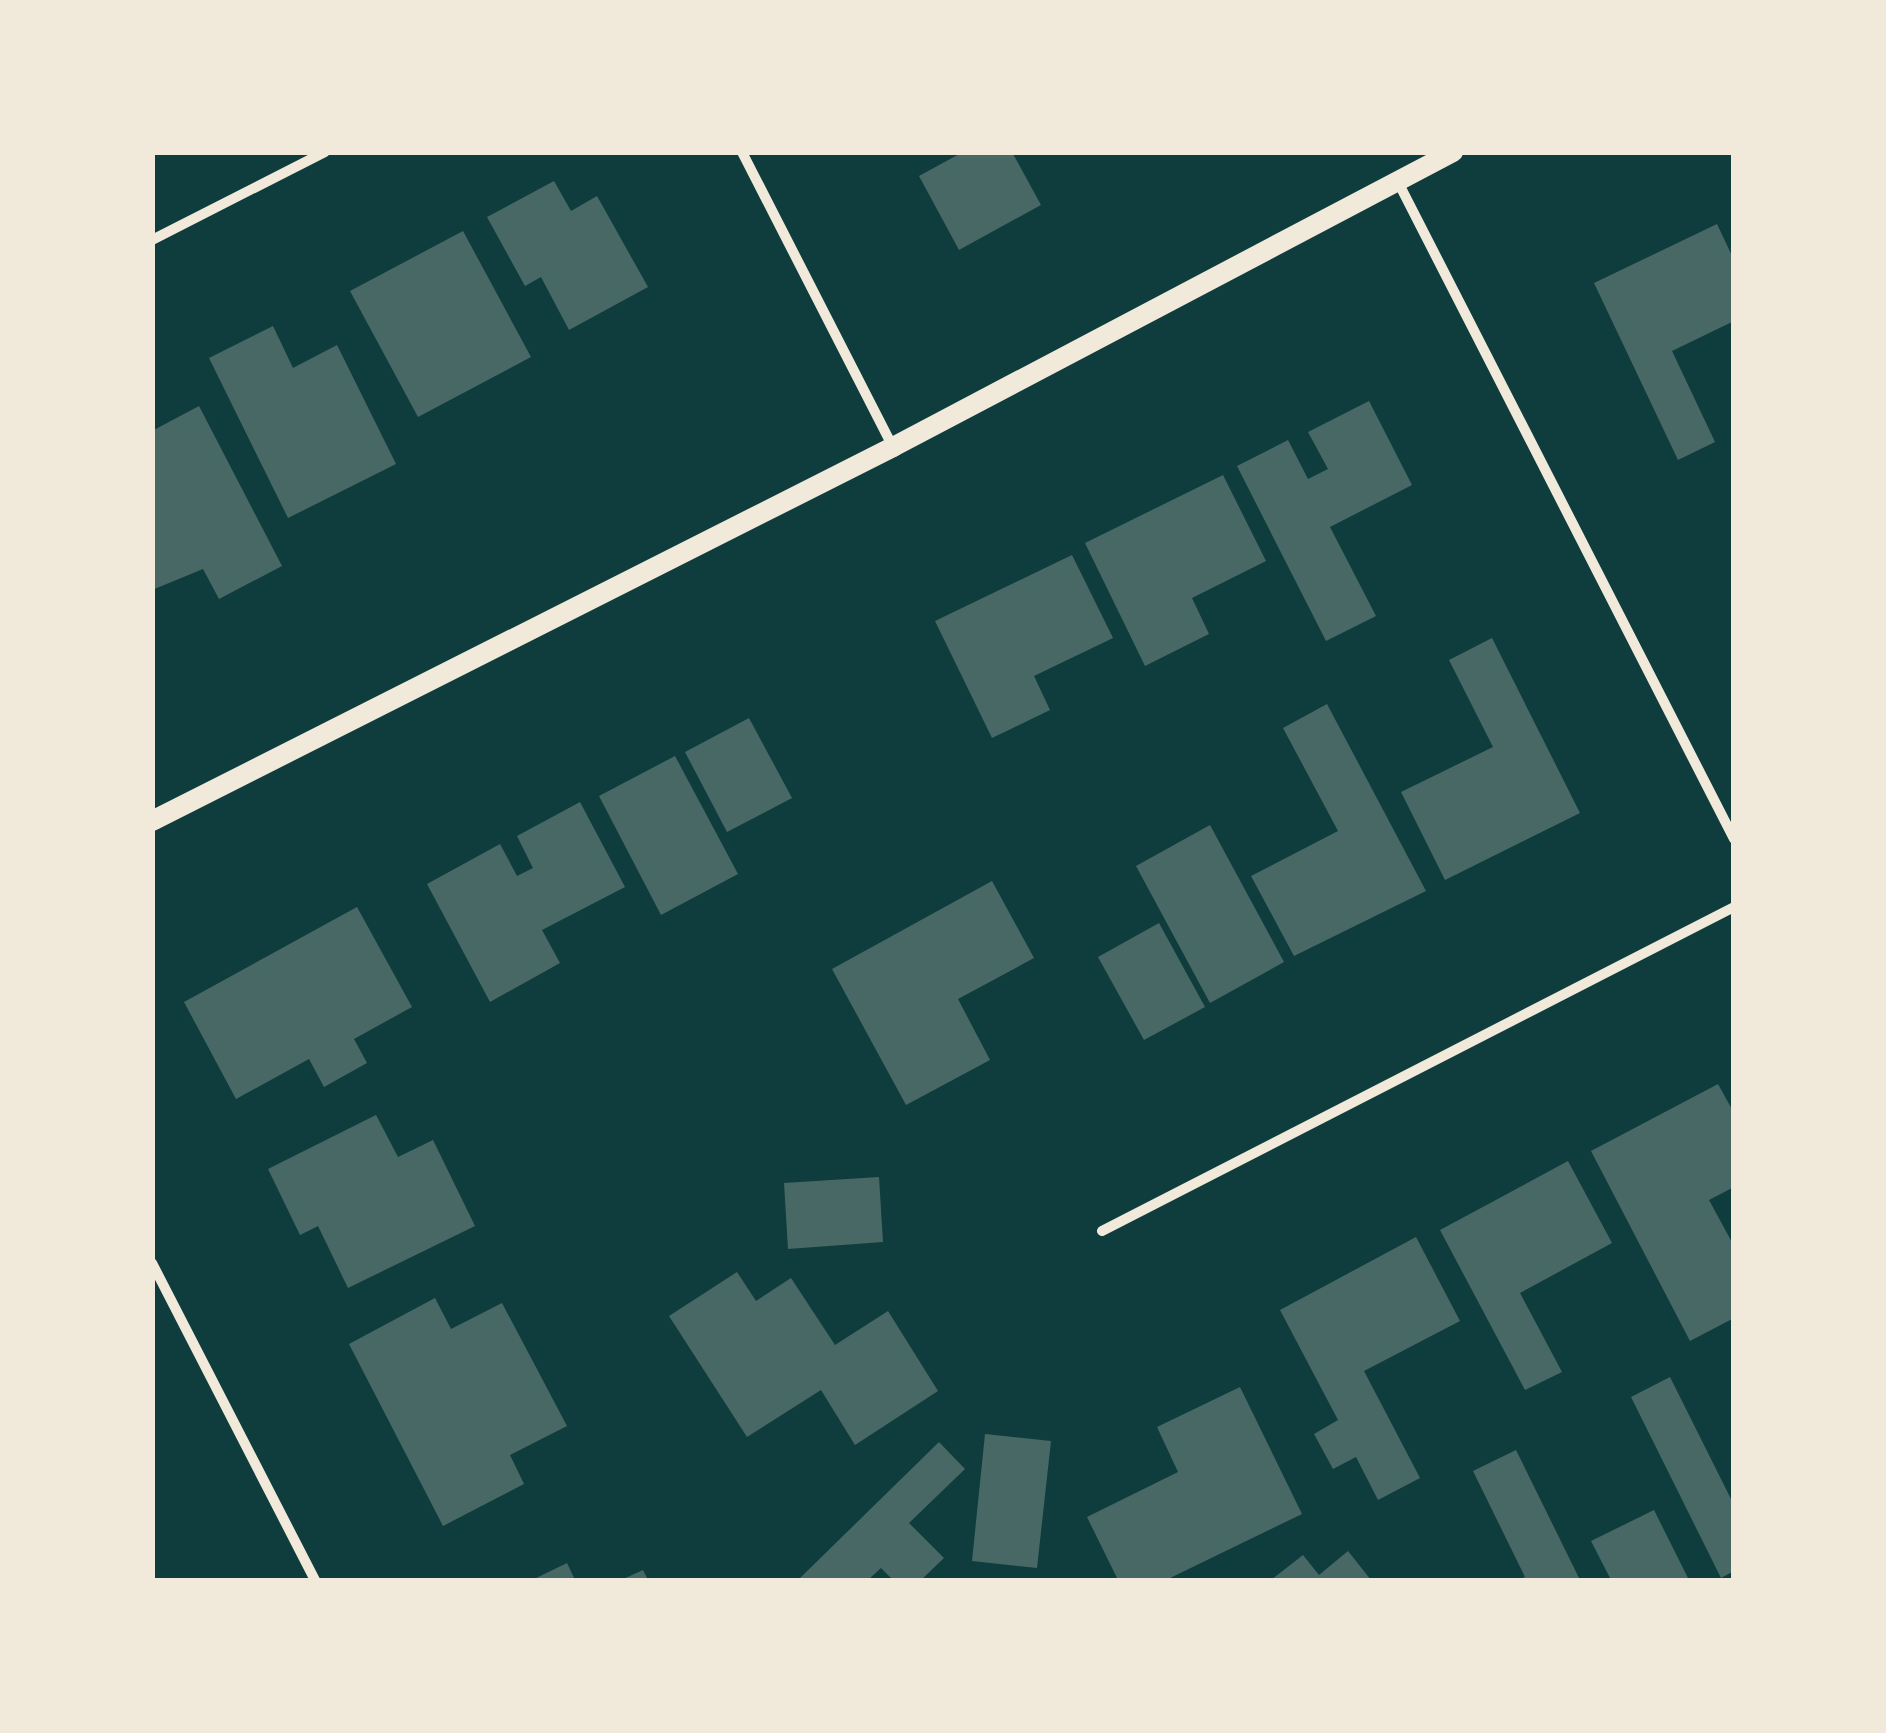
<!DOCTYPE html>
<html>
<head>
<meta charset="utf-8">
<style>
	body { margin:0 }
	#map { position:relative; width:1886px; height:1733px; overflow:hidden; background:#0f3d3e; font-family:"Work Sans",sans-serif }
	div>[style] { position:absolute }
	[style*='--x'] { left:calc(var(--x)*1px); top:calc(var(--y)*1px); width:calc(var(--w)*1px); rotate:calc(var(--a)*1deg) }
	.building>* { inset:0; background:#486865 }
	.minor>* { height:10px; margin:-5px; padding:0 5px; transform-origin:5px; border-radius:5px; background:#f1e9da }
	.secondary>* { height:20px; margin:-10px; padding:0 10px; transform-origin:10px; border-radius:10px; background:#f1e9da }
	span { translate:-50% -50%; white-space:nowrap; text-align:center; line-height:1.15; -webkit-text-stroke:8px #f1e9da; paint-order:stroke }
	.frame { position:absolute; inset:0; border:155px solid #f1e9da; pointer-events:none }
</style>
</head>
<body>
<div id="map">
	<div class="building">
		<i style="clip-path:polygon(963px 152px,1012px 152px,1041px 205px,959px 250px,919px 176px)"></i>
		<i style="clip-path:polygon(554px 181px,571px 211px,597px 196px,648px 287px,569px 330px,541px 277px,525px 286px,487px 217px)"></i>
		<i style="clip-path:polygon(1717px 224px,1734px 260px,1734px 321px,1672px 351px,1715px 442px,1678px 460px,1594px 283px)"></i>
		<i style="clip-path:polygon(463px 231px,531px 357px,418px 417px,350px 291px)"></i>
		<i style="clip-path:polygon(273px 326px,293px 368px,337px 345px,396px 464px,288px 518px,209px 358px)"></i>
		<i style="clip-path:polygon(1369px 401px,1412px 485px,1330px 527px,1376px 616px,1326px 641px,1237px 466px,1288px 440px,1308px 479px,1328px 469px,1308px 432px)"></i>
		<i style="clip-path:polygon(199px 406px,282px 566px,219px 599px,203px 569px,152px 590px,152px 431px)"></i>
		<i style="clip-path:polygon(1223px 475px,1266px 561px,1192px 598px,1209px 634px,1145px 666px,1085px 543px)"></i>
		<i style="clip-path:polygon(1072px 555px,1113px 638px,1034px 676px,1050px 710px,992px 738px,935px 621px)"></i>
		<i style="clip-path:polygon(1492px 638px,1580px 813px,1445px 880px,1401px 792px,1493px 747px,1449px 660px)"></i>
		<i style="clip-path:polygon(1327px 704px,1426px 891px,1294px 956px,1251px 876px,1338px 831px,1283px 728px)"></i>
		<i style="clip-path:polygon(749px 718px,792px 798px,727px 832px,685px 752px)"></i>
		<i style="clip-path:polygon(675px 756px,738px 874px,661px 915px,599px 796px)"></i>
		<i style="clip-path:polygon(580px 802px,625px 887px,542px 930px,560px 963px,490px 1002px,427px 884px,500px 844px,517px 876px,533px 868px,517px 836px)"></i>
		<i style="clip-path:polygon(1210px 825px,1284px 962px,1210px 1003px,1136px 866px)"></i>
		<i style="clip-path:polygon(992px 881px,1034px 958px,958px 999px,990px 1060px,906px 1105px,832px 969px)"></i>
		<i style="clip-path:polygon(357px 907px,412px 1007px,354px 1039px,367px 1063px,324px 1087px,309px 1059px,236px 1099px,184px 1002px)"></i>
		<i style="clip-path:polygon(1159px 923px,1205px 1007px,1144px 1040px,1098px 957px)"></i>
		<i style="clip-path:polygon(1718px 1084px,1734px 1113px,1734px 1187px,1709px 1200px,1734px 1246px,1734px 1318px,1690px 1341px,1591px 1151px)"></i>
		<i style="clip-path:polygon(376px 1115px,398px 1157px,433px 1140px,475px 1226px,348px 1288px,318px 1226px,300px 1235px,268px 1169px)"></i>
		<i style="clip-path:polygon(1568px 1161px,1612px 1243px,1520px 1293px,1562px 1372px,1525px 1390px,1440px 1230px)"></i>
		<i style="clip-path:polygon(879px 1177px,883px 1242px,788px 1249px,784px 1183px)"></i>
		<i style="clip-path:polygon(1416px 1237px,1460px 1321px,1364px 1371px,1420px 1478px,1378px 1500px,1356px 1457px,1333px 1469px,1314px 1434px,1338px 1420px,1280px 1310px)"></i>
		<i style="clip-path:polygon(737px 1272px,756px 1301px,791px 1278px,835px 1345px,888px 1311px,938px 1391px,855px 1445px,821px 1390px,747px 1437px,669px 1316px)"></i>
		<i style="clip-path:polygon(435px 1298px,451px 1329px,502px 1303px,567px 1426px,510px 1455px,524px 1484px,443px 1526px,349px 1344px)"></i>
		<i style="clip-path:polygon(1670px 1377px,1734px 1505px,1734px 1571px,1721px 1578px,1631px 1397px)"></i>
		<i style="clip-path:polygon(1240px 1387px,1302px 1514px,1166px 1580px,1118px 1580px,1087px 1517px,1178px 1472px,1157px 1427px)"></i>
		<i style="clip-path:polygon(985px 1434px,1051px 1441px,1037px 1568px,972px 1561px)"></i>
		<i style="clip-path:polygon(939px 1442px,965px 1469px,909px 1523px,944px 1558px,921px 1580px,893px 1580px,881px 1568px,868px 1580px,798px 1580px)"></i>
		<i style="clip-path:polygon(1516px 1450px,1580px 1580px,1518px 1580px,1525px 1577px,1473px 1471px)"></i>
		<i style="clip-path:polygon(1654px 1510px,1689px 1580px,1611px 1580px,1591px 1541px)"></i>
		<i style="clip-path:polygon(1348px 1551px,1371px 1580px,1271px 1580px,1303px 1555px,1319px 1575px)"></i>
		<i style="clip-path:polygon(567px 1563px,575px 1580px,532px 1580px)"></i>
		<i style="clip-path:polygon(643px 1570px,648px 1580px,621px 1580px)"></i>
	</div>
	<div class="minor">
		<i style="--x:742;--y:152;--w:331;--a:62.9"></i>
		<i style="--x:1398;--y:182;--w:738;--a:62.91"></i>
		<i style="--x:152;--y:240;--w:194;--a:-27"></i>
		<i style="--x:1102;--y:1231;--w:710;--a:-27.14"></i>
		<i style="--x:152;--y:1263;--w:356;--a:62.8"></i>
	</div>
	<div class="secondary">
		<i style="--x:152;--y:821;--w:830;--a:-26.78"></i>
		<i style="--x:893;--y:447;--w:633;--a:-27.78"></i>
	</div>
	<div class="frame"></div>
</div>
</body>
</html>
